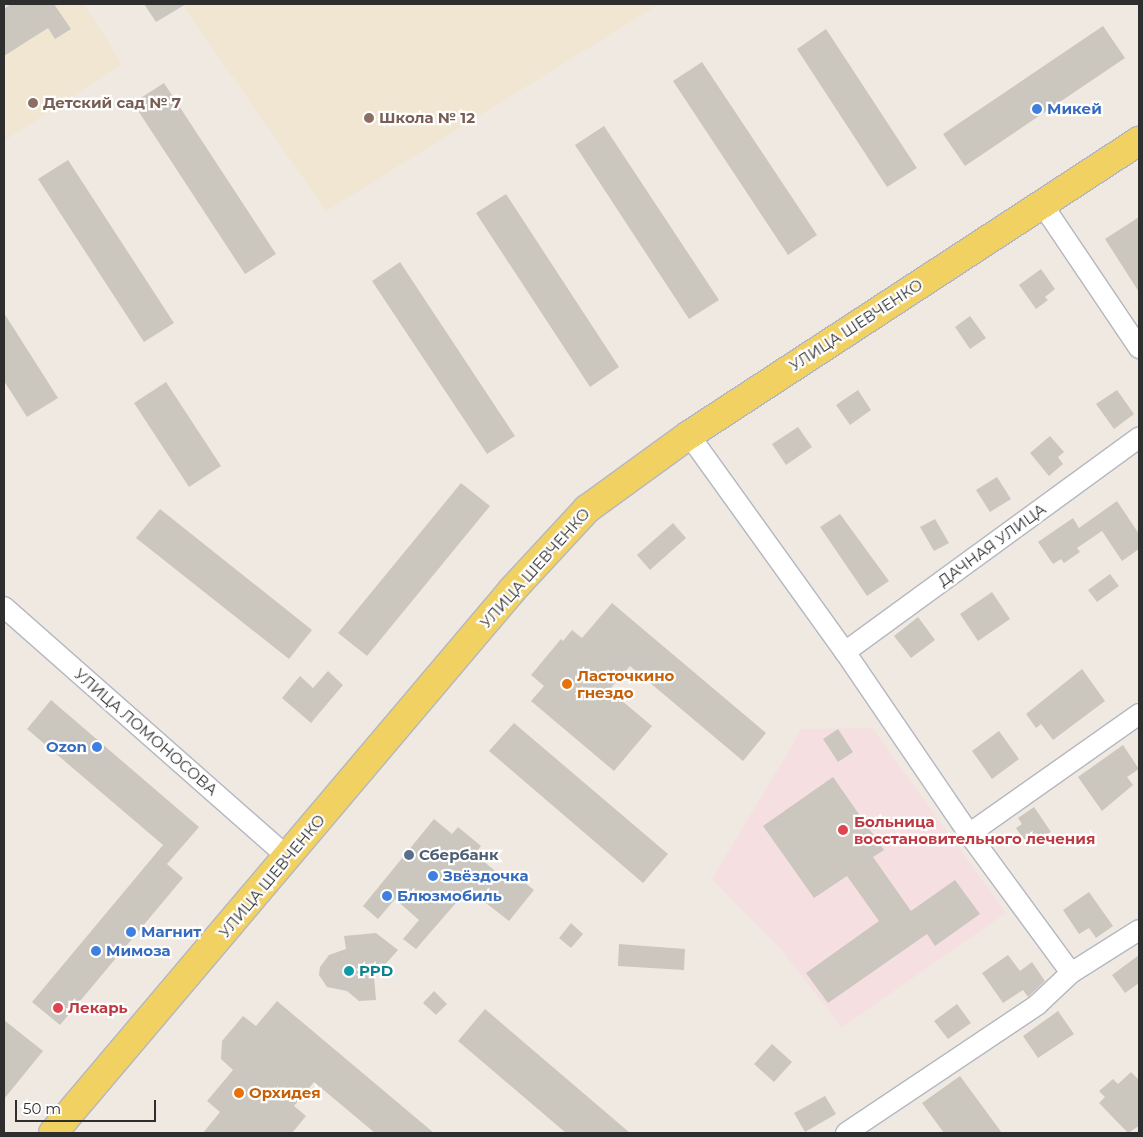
<!DOCTYPE html>
<html>
<head>
<meta charset="utf-8">
<style>
	body { margin:0 }
	#map { position:relative; width:1143px; height:1137px; overflow:hidden; background:#efe9e1; font-family:Montserrat,sans-serif }
	div>[style] { position:absolute }
	[style*='--x'] { left:calc(var(--x)*1px); top:calc(var(--y)*1px); width:calc(var(--w)*1px); rotate:calc(var(--a)*1deg) }
	.education>* { inset:0; background:#f0e6d1 }
	.medical>* { inset:0; background:#f5dfe0 }
	.building>* { inset:0; background:#cbc7bf }
	.roads { filter:drop-shadow(1px 0 #b4b7c1) drop-shadow(-1px 0 #b4b7c1) drop-shadow(0 1px #b4b7c1) drop-shadow(0 -1px #b4b7c1) }
	.street>* { height:20px; margin:-10px; padding:0 10px; transform-origin:10px; border-radius:10px; background:#fff }
	.primary>* { height:28px; margin:-14px; padding:0 14px; transform-origin:14px; border-radius:14px; background:#f2d163 }
	.dots>* { width:14px; height:14px; translate:-50% -50%; box-sizing:border-box; border:2px solid #fff; border-radius:50% }
	span { translate:-50% -50%; white-space:nowrap; text-align:center; line-height:1.15; -webkit-text-stroke:4.5px #fff; paint-order:stroke }
	.education-label { font-size:15px; color:#785e54; font-weight:700 }
	.left { translate:0 -50%; text-align:left }
	.shop-label { font-size:15px; color:#366cbe; font-weight:700 }
	.right { translate:-100% -50%; text-align:right }
	.street-label { font-size:15px; color:#2e2e2e }
	.food-label { font-size:15px; color:#c56008; font-weight:700 }
	.health-label { font-size:15px; color:#be3a42; font-weight:700 }
	.service-label { font-size:15px; color:#4e5e75; font-weight:700 }
	.culture-label { font-size:15px; color:#0d838f; font-weight:700 }
	.frame { position:absolute; inset:0; border:5px solid #2e2e2e; pointer-events:none }
	.scale { position:absolute; left:15px; top:1100px; width:141px; height:22px; box-sizing:border-box; border:2px solid #2e2e2e; border-top:0; padding-left:6px; font-size:15px; line-height:18px; white-space:nowrap; color:#2e2e2e; -webkit-text-stroke:4px #fff; paint-order:stroke }
</style>
</head>
<body>
<div id="map">
	<div class="education">
		<i style="clip-path:polygon(4px 4px,84px 4px,122px 64px,4px 141px)"></i>
		<i style="clip-path:polygon(182px 4px,659px 4px,326px 211px)"></i>
	</div>
	<div class="medical">
		<i style="clip-path:polygon(872px 728px,1006px 913px,842px 1027px,780px 948px,712px 879px,802px 729px)"></i>
	</div>
	<div class="building">
		<i style="clip-path:polygon(11px 4px,54px 4px,71px 29px,55px 39px,48px 28px,4px 56px,4px 9px)"></i>
		<i style="clip-path:polygon(144px 4px,186px 4px,156px 22px)"></i>
		<i style="clip-path:polygon(1103px 26px,1125px 58px,965px 166px,943px 134px)"></i>
		<i style="clip-path:polygon(826px 29px,917px 168px,887px 187px,797px 49px)"></i>
		<i style="clip-path:polygon(702px 62px,817px 235px,788px 255px,673px 81px)"></i>
		<i style="clip-path:polygon(164px 83px,276px 254px,245px 274px,133px 103px)"></i>
		<i style="clip-path:polygon(604px 126px,719px 300px,689px 319px,575px 145px)"></i>
		<i style="clip-path:polygon(68px 160px,174px 323px,144px 342px,38px 179px)"></i>
		<i style="clip-path:polygon(506px 194px,619px 367px,590px 387px,476px 213px)"></i>
		<i style="clip-path:polygon(1139px 217px,1139px 292px,1105px 239px)"></i>
		<i style="clip-path:polygon(400px 262px,515px 436px,487px 454px,372px 281px)"></i>
		<i style="clip-path:polygon(1041px 269px,1055px 289px,1045px 297px,1048px 300px,1036px 309px,1019px 285px)"></i>
		<i style="clip-path:polygon(4px 313px,58px 398px,27px 417px,4px 381px)"></i>
		<i style="clip-path:polygon(970px 316px,986px 338px,970px 349px,955px 327px)"></i>
		<i style="clip-path:polygon(166px 382px,221px 466px,189px 487px,134px 403px)"></i>
		<i style="clip-path:polygon(858px 390px,871px 410px,850px 425px,836px 405px)"></i>
		<i style="clip-path:polygon(1117px 390px,1134px 414px,1114px 429px,1096px 404px)"></i>
		<i style="clip-path:polygon(798px 427px,812px 447px,786px 465px,772px 444px)"></i>
		<i style="clip-path:polygon(1050px 436px,1064px 452px,1058px 457px,1063px 464px,1049px 476px,1030px 453px)"></i>
		<i style="clip-path:polygon(997px 477px,1011px 499px,990px 512px,976px 490px)"></i>
		<i style="clip-path:polygon(461px 483px,490px 506px,367px 656px,338px 633px)"></i>
		<i style="clip-path:polygon(1117px 501px,1139px 534px,1139px 549px,1122px 561px,1102px 531px,1077px 548px,1080px 552px,1064px 563px,1061px 559px,1053px 564px,1038px 542px,1073px 518px,1079px 528px)"></i>
		<i style="clip-path:polygon(160px 509px,312px 630px,289px 659px,136px 538px)"></i>
		<i style="clip-path:polygon(840px 514px,889px 581px,867px 596px,820px 527px)"></i>
		<i style="clip-path:polygon(935px 519px,949px 543px,934px 551px,920px 527px)"></i>
		<i style="clip-path:polygon(673px 523px,686px 538px,650px 570px,637px 555px)"></i>
		<i style="clip-path:polygon(1110px 574px,1119px 586px,1097px 602px,1088px 590px)"></i>
		<i style="clip-path:polygon(992px 592px,1010px 619px,978px 641px,960px 614px)"></i>
		<i style="clip-path:polygon(612px 603px,766px 733px,743px 761px,630px 666px,609px 690px,652px 726px,614px 771px,531px 701px,544px 686px,531px 675px,561px 639px,563px 641px,572px 630px,582px 638px)"></i>
		<i style="clip-path:polygon(918px 617px,935px 640px,911px 658px,894px 636px)"></i>
		<i style="clip-path:polygon(1082px 669px,1105px 701px,1053px 740px,1041px 724px,1036px 728px,1026px 714px)"></i>
		<i style="clip-path:polygon(328px 671px,343px 685px,311px 723px,282px 698px,300px 676px,313px 688px)"></i>
		<i style="clip-path:polygon(51px 700px,199px 827px,167px 864px,183px 878px,60px 1025px,32px 1002px,163px 845px,27px 729px)"></i>
		<i style="clip-path:polygon(514px 723px,668px 854px,643px 883px,489px 751px)"></i>
		<i style="clip-path:polygon(838px 729px,853px 752px,838px 762px,823px 739px)"></i>
		<i style="clip-path:polygon(999px 731px,1019px 759px,992px 779px,972px 751px)"></i>
		<i style="clip-path:polygon(1123px 745px,1139px 769px,1127px 777px,1133px 785px,1102px 811px,1078px 777px)"></i>
		<i style="clip-path:polygon(833px 777px,884px 850px,873px 857px,911px 911px,955px 880px,980px 914px,935px 946px,927px 934px,828px 1003px,806px 973px,879px 921px,847px 876px,814px 898px,763px 826px)"></i>
		<i style="clip-path:polygon(1034px 807px,1051px 832px,1027px 844px,1016px 828px,1022px 824px,1018px 818px)"></i>
		<i style="clip-path:polygon(434px 819px,452px 834px,458px 827px,481px 846px,475px 854px,509px 883px,515px 875px,534px 890px,509px 921px,468px 889px,416px 949px,403px 939px,419px 920px,395px 899px,378px 919px,363px 906px)"></i>
		<i style="clip-path:polygon(1089px 892px,1113px 926px,1096px 938px,1089px 928px,1079px 934px,1063px 910px)"></i>
		<i style="clip-path:polygon(571px 923px,583px 934px,571px 948px,559px 938px)"></i>
		<i style="clip-path:polygon(376px 933px,398px 950px,374px 977px,376px 1000px,359px 1001px,347px 991px,327px 987px,319px 975px,320px 967px,329px 955px,346px 949px,344px 936px)"></i>
		<i style="clip-path:polygon(619px 944px,685px 949px,684px 970px,618px 966px)"></i>
		<i style="clip-path:polygon(1008px 955px,1020px 971px,1032px 962px,1045px 981px,1028px 997px,1023px 990px,1003px 1003px,982px 973px)"></i>
		<i style="clip-path:polygon(1139px 955px,1139px 983px,1125px 993px,1112px 975px)"></i>
		<i style="clip-path:polygon(434px 991px,447px 1004px,436px 1015px,423px 1003px)"></i>
		<i style="clip-path:polygon(277px 1001px,434px 1133px,375px 1133px,314px 1082px,294px 1106px,306px 1116px,292px 1133px,203px 1133px,220px 1112px,207px 1101px,233px 1070px,221px 1059px,222px 1041px,243px 1016px,256px 1026px)"></i>
		<i style="clip-path:polygon(957px 1004px,971px 1023px,948px 1039px,934px 1021px)"></i>
		<i style="clip-path:polygon(485px 1009px,630px 1133px,566px 1133px,458px 1041px)"></i>
		<i style="clip-path:polygon(1058px 1011px,1074px 1034px,1038px 1058px,1023px 1036px)"></i>
		<i style="clip-path:polygon(4px 1020px,43px 1051px,4px 1099px)"></i>
		<i style="clip-path:polygon(772px 1044px,792px 1062px,774px 1082px,754px 1064px)"></i>
		<i style="clip-path:polygon(1131px 1072px,1139px 1080px,1139px 1126px,1128px 1133px,1099px 1103px,1105px 1097px,1099px 1091px,1113px 1079px,1118px 1084px)"></i>
		<i style="clip-path:polygon(960px 1076px,1002px 1133px,944px 1133px,922px 1103px)"></i>
		<i style="clip-path:polygon(825px 1096px,836px 1114px,805px 1132px,794px 1113px)"></i>
	</div>
	<div class="roads">
		<div class="street">
			<i style="--x:1042;--y:204;--w:174;--a:56"></i>
			<i style="--x:689;--y:435;--w:267;--a:54.3"></i>
			<i style="--x:845;--y:652;--w:220;--a:55.7"></i>
			<i style="--x:969;--y:834;--w:172;--a:53.7"></i>
			<i style="--x:4;--y:607;--w:378;--a:41.4"></i>
			<i style="--x:845;--y:652;--w:364;--a:-36.1"></i>
			<i style="--x:969;--y:834;--w:208;--a:-35.2"></i>
			<i style="--x:846;--y:1133;--w:230;--a:-33.8"></i>
			<i style="--x:1037;--y:1005;--w:47;--a:-43.3"></i>
			<i style="--x:1071;--y:973;--w:80;--a:-32.3"></i>
		</div>
		<div class="primary">
			<i style="--x:53;--y:1133;--w:712;--a:-49.78"></i>
			<i style="--x:513;--y:589;--w:109;--a:-47.2"></i>
			<i style="--x:587;--y:509;--w:126;--a:-36"></i>
			<i style="--x:689;--y:435;--w:538;--a:-33.16"></i>
		</div>
	</div>
	<div class="dots">
		<i style="left:33px;top:103px;background:#8d6e63"></i>
		<i style="left:1037px;top:109px;background:#3f7fe0"></i>
		<i style="left:369px;top:118px;background:#8d6e63"></i>
		<i style="left:567px;top:684px;background:#e8710a"></i>
		<i style="left:97px;top:747px;background:#3f7fe0"></i>
		<i style="left:843px;top:830px;background:#e0444e"></i>
		<i style="left:409px;top:855px;background:#5c6f8a"></i>
		<i style="left:433px;top:876px;background:#3f7fe0"></i>
		<i style="left:387px;top:896px;background:#3f7fe0"></i>
		<i style="left:131px;top:932px;background:#3f7fe0"></i>
		<i style="left:96px;top:951px;background:#3f7fe0"></i>
		<i style="left:349px;top:971px;background:#0f9aa8"></i>
		<i style="left:58px;top:1008px;background:#e0444e"></i>
		<i style="left:239px;top:1093px;background:#e8710a"></i>
	</div>
	<div class="education-label">
		<span class="left" style="left:43px;top:103px">Детский сад № 7</span>
		<span class="left" style="left:379px;top:118px">Школа № 12</span>
	</div>
	<div class="shop-label">
		<span class="left" style="left:1047px;top:109px">Микей</span>
		<span class="right" style="left:87px;top:747px">Ozon</span>
		<span class="left" style="left:443px;top:876px">Звёздочка</span>
		<span class="left" style="left:397px;top:896px">Блюзмобиль</span>
		<span class="left" style="left:141px;top:932px">Магнит</span>
		<span class="left" style="left:106px;top:951px">Мимоза</span>
	</div>
	<div class="street-label">
		<span style="left:856px;top:325px;rotate:-33deg">УЛИЦА ШЕВЧЕНКО</span>
		<span style="left:992px;top:545px;rotate:-36deg">ДАЧНАЯ УЛИЦА</span>
		<span style="left:535px;top:568px;rotate:-48deg">УЛИЦА ШЕВЧЕНКО</span>
		<span style="left:146px;top:732px;rotate:41deg">УЛИЦА ЛОМОНОСОВА</span>
		<span style="left:272px;top:876px;rotate:-50deg">УЛИЦА ШЕВЧЕНКО</span>
	</div>
	<div class="food-label">
		<span class="left" style="left:577px;top:684px">Ласточкино<br>гнездо</span>
		<span class="left" style="left:249px;top:1093px">Орхидея</span>
	</div>
	<div class="health-label">
		<span class="left" style="left:854px;top:830px">Больница<br>восстановительного лечения</span>
		<span class="left" style="left:68px;top:1008px">Лекарь</span>
	</div>
	<div class="service-label">
		<span class="left" style="left:419px;top:855px">Сбербанк</span>
	</div>
	<div class="culture-label">
		<span class="left" style="left:359px;top:971px">PPD</span>
	</div>
	<div class="frame"></div>
	<div class="scale">50 m</div>
</div>
</body>
</html>
